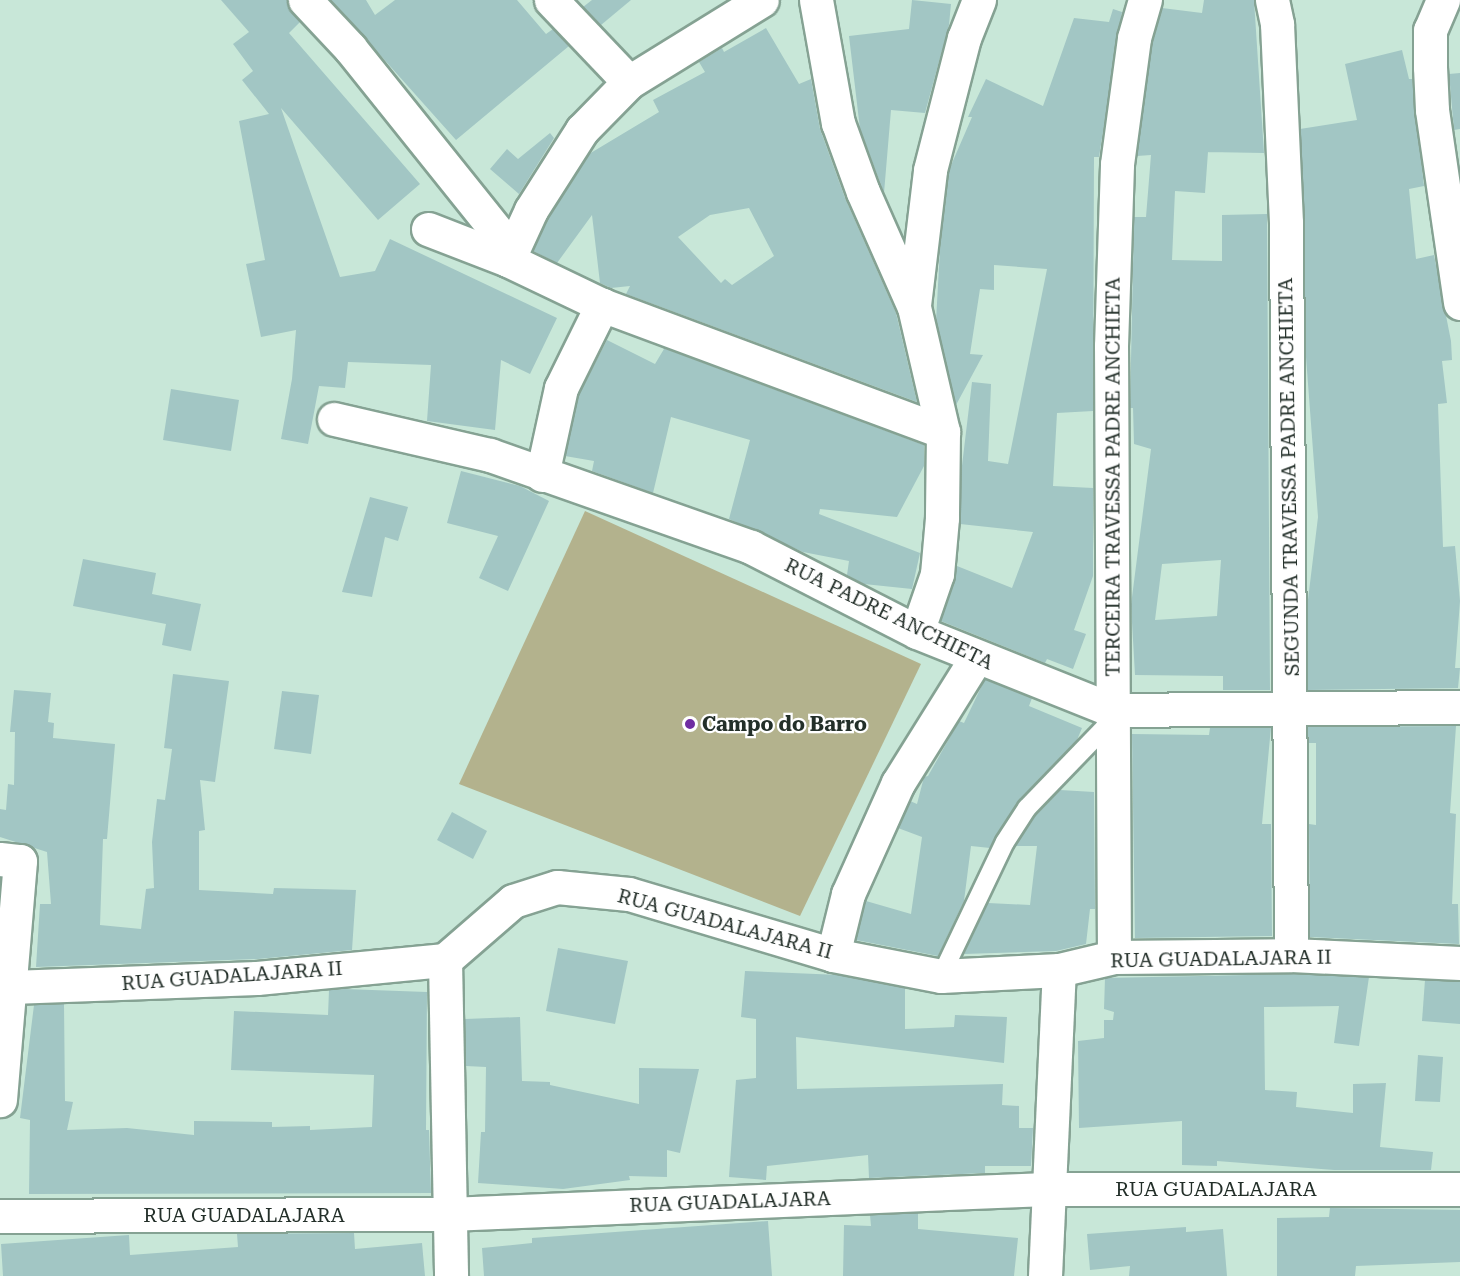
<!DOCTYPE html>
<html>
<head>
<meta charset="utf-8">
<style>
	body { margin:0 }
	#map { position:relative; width:1460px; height:1276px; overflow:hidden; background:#c8e7d8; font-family:"Roboto Serif",serif }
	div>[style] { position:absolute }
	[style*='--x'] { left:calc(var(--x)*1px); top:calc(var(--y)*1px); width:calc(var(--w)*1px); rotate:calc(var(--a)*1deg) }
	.green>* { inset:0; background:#b3b28d }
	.building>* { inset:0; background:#a2c6c4 }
	.roads { filter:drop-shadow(2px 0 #85a293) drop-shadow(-2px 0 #85a293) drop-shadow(0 2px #85a293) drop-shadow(0 -2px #85a293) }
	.service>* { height:18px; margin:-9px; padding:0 9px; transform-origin:9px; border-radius:9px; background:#fff }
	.minor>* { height:33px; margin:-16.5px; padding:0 16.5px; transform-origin:16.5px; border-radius:16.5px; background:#fff }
	.dots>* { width:16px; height:16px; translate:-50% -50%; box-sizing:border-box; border:3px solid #fff; border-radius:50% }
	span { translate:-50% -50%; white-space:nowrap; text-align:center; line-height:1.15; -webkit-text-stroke:4.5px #fff; paint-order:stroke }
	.street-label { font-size:20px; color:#232f29 }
	.poi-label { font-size:20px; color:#232f29; font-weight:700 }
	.left { translate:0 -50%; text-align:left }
</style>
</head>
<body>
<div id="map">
	<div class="green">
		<i style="clip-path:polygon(585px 511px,921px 664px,800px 916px,459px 784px)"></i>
	</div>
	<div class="building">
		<i style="clip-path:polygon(221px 0,287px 0,300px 22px,289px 33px,420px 184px,378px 220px,281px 108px,340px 277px,375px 271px,390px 239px,557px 318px,530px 374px,501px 360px,495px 430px,427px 421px,431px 365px,348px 362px,345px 388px,319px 386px,308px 444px,281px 439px,292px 379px,296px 330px,261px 337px,246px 264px,265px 260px,239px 121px,269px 114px,242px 80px,253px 71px,233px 44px,249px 32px)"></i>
		<i style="clip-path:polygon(331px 0,366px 0,375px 15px,395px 0,517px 0,546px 34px,553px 29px,569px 46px,456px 140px)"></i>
		<i style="clip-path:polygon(592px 0,631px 0,601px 25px,583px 7px)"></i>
		<i style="clip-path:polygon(912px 0,951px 4px,949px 25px,925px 113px,891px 110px,884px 193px,860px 129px,849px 36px,909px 29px)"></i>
		<i style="clip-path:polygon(evenodd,1204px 0,1254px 0,1264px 153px,1208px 152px,1205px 193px,1175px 191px,1172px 260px,1222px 261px,1222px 215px,1267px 214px,1270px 690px,1223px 690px,1223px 676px,1135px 675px,1131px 605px,1151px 449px,1134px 444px,1133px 408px,1130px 408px,1134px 217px,1146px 217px,1151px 155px,1137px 156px,1152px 42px,1162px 8px,1202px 13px,1204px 0,1221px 560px,1217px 616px,1155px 620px,1162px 564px,1221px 560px)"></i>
		<i style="clip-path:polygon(1113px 9px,1122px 12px,1099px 157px,1094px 157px,1093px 411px,1057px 413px,1053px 486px,1093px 488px,1093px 576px,1074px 630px,1086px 634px,1073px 669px,1047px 659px,1045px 663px,941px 621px,957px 566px,1012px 588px,1033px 532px,960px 524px,961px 474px,972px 382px,991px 384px,988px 461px,1008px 464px,1047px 269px,994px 265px,994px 290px,980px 289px,970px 354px,983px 355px,956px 405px,936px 321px,940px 249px,949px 170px,972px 117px,968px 117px,986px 79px,1043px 106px,1074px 18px,1109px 22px)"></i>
		<i style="clip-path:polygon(evenodd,766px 28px,799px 84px,811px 79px,820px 129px,845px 198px,896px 313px,917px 402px,626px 294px,630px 286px,611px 288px,600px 283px,592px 215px,557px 263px,533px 251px,548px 219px,589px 154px,659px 112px,653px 100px,705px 72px,699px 62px,722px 48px,724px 52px,766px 28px,749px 208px,774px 256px,732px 285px,725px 279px,721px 283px,678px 237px,710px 215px,749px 208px)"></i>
		<i style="clip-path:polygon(1402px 50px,1409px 79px,1412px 79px,1424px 186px,1409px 189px,1416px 259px,1434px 255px,1451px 341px,1452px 360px,1442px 361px,1447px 403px,1438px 404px,1443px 547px,1455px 546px,1460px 601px,1455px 668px,1460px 668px,1458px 688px,1308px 690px,1307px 608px,1318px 517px,1306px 357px,1300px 129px,1357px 120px,1345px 64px)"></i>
		<i style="clip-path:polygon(1460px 73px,1460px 129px,1454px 130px,1449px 74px)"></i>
		<i style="clip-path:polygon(550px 133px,554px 138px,519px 194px,490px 169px,507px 149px,518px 159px)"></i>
		<i style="clip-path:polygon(607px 340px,655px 364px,664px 349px,661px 347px,924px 445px,924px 466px,897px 517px,820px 509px,819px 514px,920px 553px,912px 589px,864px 584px,847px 575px,849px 561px,803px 552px,729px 519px,750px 440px,671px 417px,653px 493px,592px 471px,594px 461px,565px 456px,579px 394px)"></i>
		<i style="clip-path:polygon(171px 389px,239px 400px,231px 451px,163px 440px)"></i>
		<i style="clip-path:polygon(461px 471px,520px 486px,549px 501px,508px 591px,479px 578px,498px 536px,447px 523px)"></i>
		<i style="clip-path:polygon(370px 497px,408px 507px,398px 541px,385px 537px,372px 597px,342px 592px)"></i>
		<i style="clip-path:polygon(83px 559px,156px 573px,152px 594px,201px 604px,191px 651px,162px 645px,166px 624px,73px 606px)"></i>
		<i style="clip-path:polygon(173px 674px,229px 681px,215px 782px,200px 780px,205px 830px,199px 831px,199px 890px,273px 894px,274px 888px,356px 890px,352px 950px,258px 959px,36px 967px,40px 904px,51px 904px,47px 852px,0 837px,0 809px,6px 810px,8px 784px,14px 785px,15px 732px,10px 732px,14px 690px,51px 693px,48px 722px,54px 723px,53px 738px,115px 744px,107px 839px,103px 839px,100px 925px,141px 929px,146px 889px,154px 888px,152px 842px,157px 799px,165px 800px,172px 749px,164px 748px)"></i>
		<i style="clip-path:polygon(985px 679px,1032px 698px,1029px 706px,1082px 728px,1077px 740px,1018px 802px,990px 848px,971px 846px,964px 901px,938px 956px,856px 940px,866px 901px,911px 914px,922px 837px,898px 828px,910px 801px,917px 804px,924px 777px,928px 776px,959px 721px,964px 723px)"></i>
		<i style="clip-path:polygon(282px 691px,319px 695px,311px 754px,274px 749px)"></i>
		<i style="clip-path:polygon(1456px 726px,1450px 813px,1456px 814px,1452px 904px,1458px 904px,1459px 944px,1310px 937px,1309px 824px,1316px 825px,1316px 743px,1308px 743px,1308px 727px)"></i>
		<i style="clip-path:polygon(1271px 727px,1262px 824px,1271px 824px,1272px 936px,1135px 938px,1132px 734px,1209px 735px,1210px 728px)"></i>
		<i style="clip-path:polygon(1060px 790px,1094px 792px,1095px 909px,1090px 909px,1086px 944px,1056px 951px,964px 954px,988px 903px,1030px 905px,1037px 846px,1015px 846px,1036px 815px)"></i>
		<i style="clip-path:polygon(452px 812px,487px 831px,473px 859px,437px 840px)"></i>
		<i style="clip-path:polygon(558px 948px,628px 961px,615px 1024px,546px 1011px)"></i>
		<i style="clip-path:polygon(745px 971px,840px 975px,905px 988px,905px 1029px,954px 1027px,955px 1015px,1007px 1017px,1004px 1063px,796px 1037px,797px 1089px,1003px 1084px,1002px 1105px,1019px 1106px,1019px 1128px,1033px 1128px,1031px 1166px,985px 1166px,985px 1173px,869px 1178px,868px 1155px,767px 1166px,766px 1180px,729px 1177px,736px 1080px,756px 1078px,756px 1019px,741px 1017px)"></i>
		<i style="clip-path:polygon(1291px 974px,1369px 977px,1359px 1046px,1334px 1043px,1339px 1006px,1264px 1007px,1265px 1090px,1297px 1092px,1296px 1107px,1353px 1113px,1353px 1084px,1386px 1083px,1380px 1147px,1433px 1152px,1431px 1170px,1334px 1170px,1217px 1161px,1217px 1166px,1182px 1165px,1182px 1121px,1079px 1128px,1078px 1041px,1104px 1038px,1104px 1020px,1113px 1020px,1114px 1012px,1104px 1009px,1105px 978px)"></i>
		<i style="clip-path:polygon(1425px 980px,1460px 982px,1460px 1024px,1422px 1021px)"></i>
		<i style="clip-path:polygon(344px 989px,427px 992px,426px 1130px,429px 1130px,431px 1193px,29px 1194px,30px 1120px,20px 1118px,34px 1005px,64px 1004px,65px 1101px,73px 1102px,67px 1130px,127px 1128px,194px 1135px,194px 1121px,272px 1122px,272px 1127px,310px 1126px,310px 1130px,372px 1127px,374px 1075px,231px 1070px,234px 1011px,328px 1015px,329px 990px)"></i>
		<i style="clip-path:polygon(520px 1017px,522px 1081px,550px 1082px,550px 1085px,639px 1104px,639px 1068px,699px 1069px,680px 1153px,667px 1150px,667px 1177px,629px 1176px,630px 1180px,563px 1189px,478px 1183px,481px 1132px,485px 1132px,486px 1067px,466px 1066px,465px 1019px)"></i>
		<i style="clip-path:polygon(1418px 1055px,1443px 1057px,1440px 1102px,1415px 1101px)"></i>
		<i style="clip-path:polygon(1330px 1208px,1460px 1210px,1460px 1262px,1356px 1266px,1355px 1276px,1277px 1276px,1277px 1218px,1329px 1217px)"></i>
		<i style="clip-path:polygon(918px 1213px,918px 1229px,1018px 1238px,1014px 1276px,843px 1276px,844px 1225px,871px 1226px,870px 1215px)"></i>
		<i style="clip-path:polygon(768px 1221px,772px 1276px,484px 1276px,482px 1248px,532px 1243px,532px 1238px)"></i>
		<i style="clip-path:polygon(1186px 1227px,1186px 1232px,1223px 1229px,1227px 1276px,1129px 1276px,1130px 1266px,1090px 1270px,1087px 1234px)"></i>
		<i style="clip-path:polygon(354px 1233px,355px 1249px,422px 1243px,425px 1276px,3px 1276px,1px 1244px,129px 1235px,130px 1255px,238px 1247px,237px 1234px)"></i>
	</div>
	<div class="roads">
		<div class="service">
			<i style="--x:941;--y:976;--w:148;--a:-64.5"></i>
			<i style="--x:1005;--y:842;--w:40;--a:-57.1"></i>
			<i style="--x:1027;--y:808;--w:121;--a:-46"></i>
		</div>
		<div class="minor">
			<i style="--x:305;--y:0;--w:66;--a:46.8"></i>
			<i style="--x:350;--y:48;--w:259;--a:51.3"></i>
			<i style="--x:551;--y:0;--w:113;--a:46.4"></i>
			<i style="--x:816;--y:0;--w:125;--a:79.9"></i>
			<i style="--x:838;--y:123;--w:73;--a:70.1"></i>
			<i style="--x:863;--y:192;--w:126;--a:66.1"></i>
			<i style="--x:914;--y:307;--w:128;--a:76.9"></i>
			<i style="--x:943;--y:432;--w:86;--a:90.7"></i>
			<i style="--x:942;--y:518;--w:56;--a:95.1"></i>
			<i style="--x:937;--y:574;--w:61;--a:109"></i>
			<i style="--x:1272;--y:0;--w:25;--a:78"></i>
			<i style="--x:1277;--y:24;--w:199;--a:87.4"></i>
			<i style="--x:1286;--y:223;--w:732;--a:89.61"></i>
			<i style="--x:1443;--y:0;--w:33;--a:113"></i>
			<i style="--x:1430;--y:30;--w:37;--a:90"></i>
			<i style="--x:1430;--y:67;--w:43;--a:87.3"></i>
			<i style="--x:1432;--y:110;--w:195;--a:81.7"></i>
			<i style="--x:428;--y:229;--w:86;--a:21.2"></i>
			<i style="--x:508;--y:260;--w:104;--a:25.6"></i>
			<i style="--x:602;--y:305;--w:364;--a:20.4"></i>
			<i style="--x:508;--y:260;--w:55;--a:-65.3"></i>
			<i style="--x:531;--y:210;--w:95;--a:-57.5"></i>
			<i style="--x:582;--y:130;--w:67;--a:-45.6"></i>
			<i style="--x:629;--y:82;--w:156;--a:-31.7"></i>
			<i style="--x:914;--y:305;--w:136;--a:-83.2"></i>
			<i style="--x:930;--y:170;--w:136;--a:-75.6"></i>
			<i style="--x:964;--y:38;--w:41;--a:-68.5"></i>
			<i style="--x:334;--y:419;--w:160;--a:13"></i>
			<i style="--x:490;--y:455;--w:277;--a:19.4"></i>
			<i style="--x:751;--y:547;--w:186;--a:27.1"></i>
			<i style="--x:917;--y:632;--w:210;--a:21.8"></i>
			<i style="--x:1112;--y:710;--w:348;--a:-0.5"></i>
			<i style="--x:542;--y:475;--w:89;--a:-77.7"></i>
			<i style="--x:561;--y:388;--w:93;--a:-63.7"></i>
			<i style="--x:0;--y:859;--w:20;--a:6"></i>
			<i style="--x:20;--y:861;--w:240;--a:94.8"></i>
			<i style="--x:833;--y:955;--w:63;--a:-76.2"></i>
			<i style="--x:848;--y:894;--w:122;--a:-65.8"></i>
			<i style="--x:898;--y:783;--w:147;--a:-58"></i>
			<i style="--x:1114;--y:957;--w:611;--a:-90.28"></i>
			<i style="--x:1111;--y:346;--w:182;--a:-88.1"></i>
			<i style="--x:1117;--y:164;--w:127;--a:-82.3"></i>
			<i style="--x:1134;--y:38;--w:40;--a:-74"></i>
			<i style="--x:445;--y:960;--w:316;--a:88.9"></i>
			<i style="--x:11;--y:987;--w:246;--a:-2.1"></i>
			<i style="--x:257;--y:978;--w:189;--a:-5.5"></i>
			<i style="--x:445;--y:960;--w:90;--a:-40.9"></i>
			<i style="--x:513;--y:901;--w:46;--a:-17.7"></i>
			<i style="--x:557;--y:887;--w:72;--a:5.6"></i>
			<i style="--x:629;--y:894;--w:213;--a:16.6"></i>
			<i style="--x:833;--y:955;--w:110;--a:11"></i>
			<i style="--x:941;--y:976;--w:118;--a:-2.9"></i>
			<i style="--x:1059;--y:970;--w:57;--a:-13.3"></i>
			<i style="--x:1114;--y:957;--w:177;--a:-0.6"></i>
			<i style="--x:1291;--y:955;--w:169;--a:2.7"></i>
			<i style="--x:0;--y:1216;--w:449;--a:-0.3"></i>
			<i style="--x:449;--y:1214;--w:598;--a:-2.4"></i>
			<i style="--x:1046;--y:1189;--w:414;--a:0"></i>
			<i style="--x:1045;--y:1276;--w:306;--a:-87.4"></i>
		</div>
	</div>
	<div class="dots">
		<i style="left:690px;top:724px;background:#702da2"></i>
	</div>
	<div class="street-label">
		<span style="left:1113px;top:477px;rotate:-90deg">TERCEIRA TRAVESSA PADRE ANCHIETA</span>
		<span style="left:1289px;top:477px;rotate:-91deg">SEGUNDA TRAVESSA PADRE ANCHIETA</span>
		<span style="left:889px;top:614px;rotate:26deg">RUA PADRE ANCHIETA</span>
		<span style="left:725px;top:924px;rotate:15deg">RUA GUADALAJARA II</span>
		<span style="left:1221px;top:959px;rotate:-1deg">RUA GUADALAJARA II</span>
		<span style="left:232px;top:976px;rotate:-4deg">RUA GUADALAJARA II</span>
		<span style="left:1216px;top:1189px">RUA GUADALAJARA</span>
		<span style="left:730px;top:1202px;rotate:-2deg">RUA GUADALAJARA</span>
		<span style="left:244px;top:1215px">RUA GUADALAJARA</span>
	</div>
	<div class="poi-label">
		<span class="left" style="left:702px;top:724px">Campo do Barro</span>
	</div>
</div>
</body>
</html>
